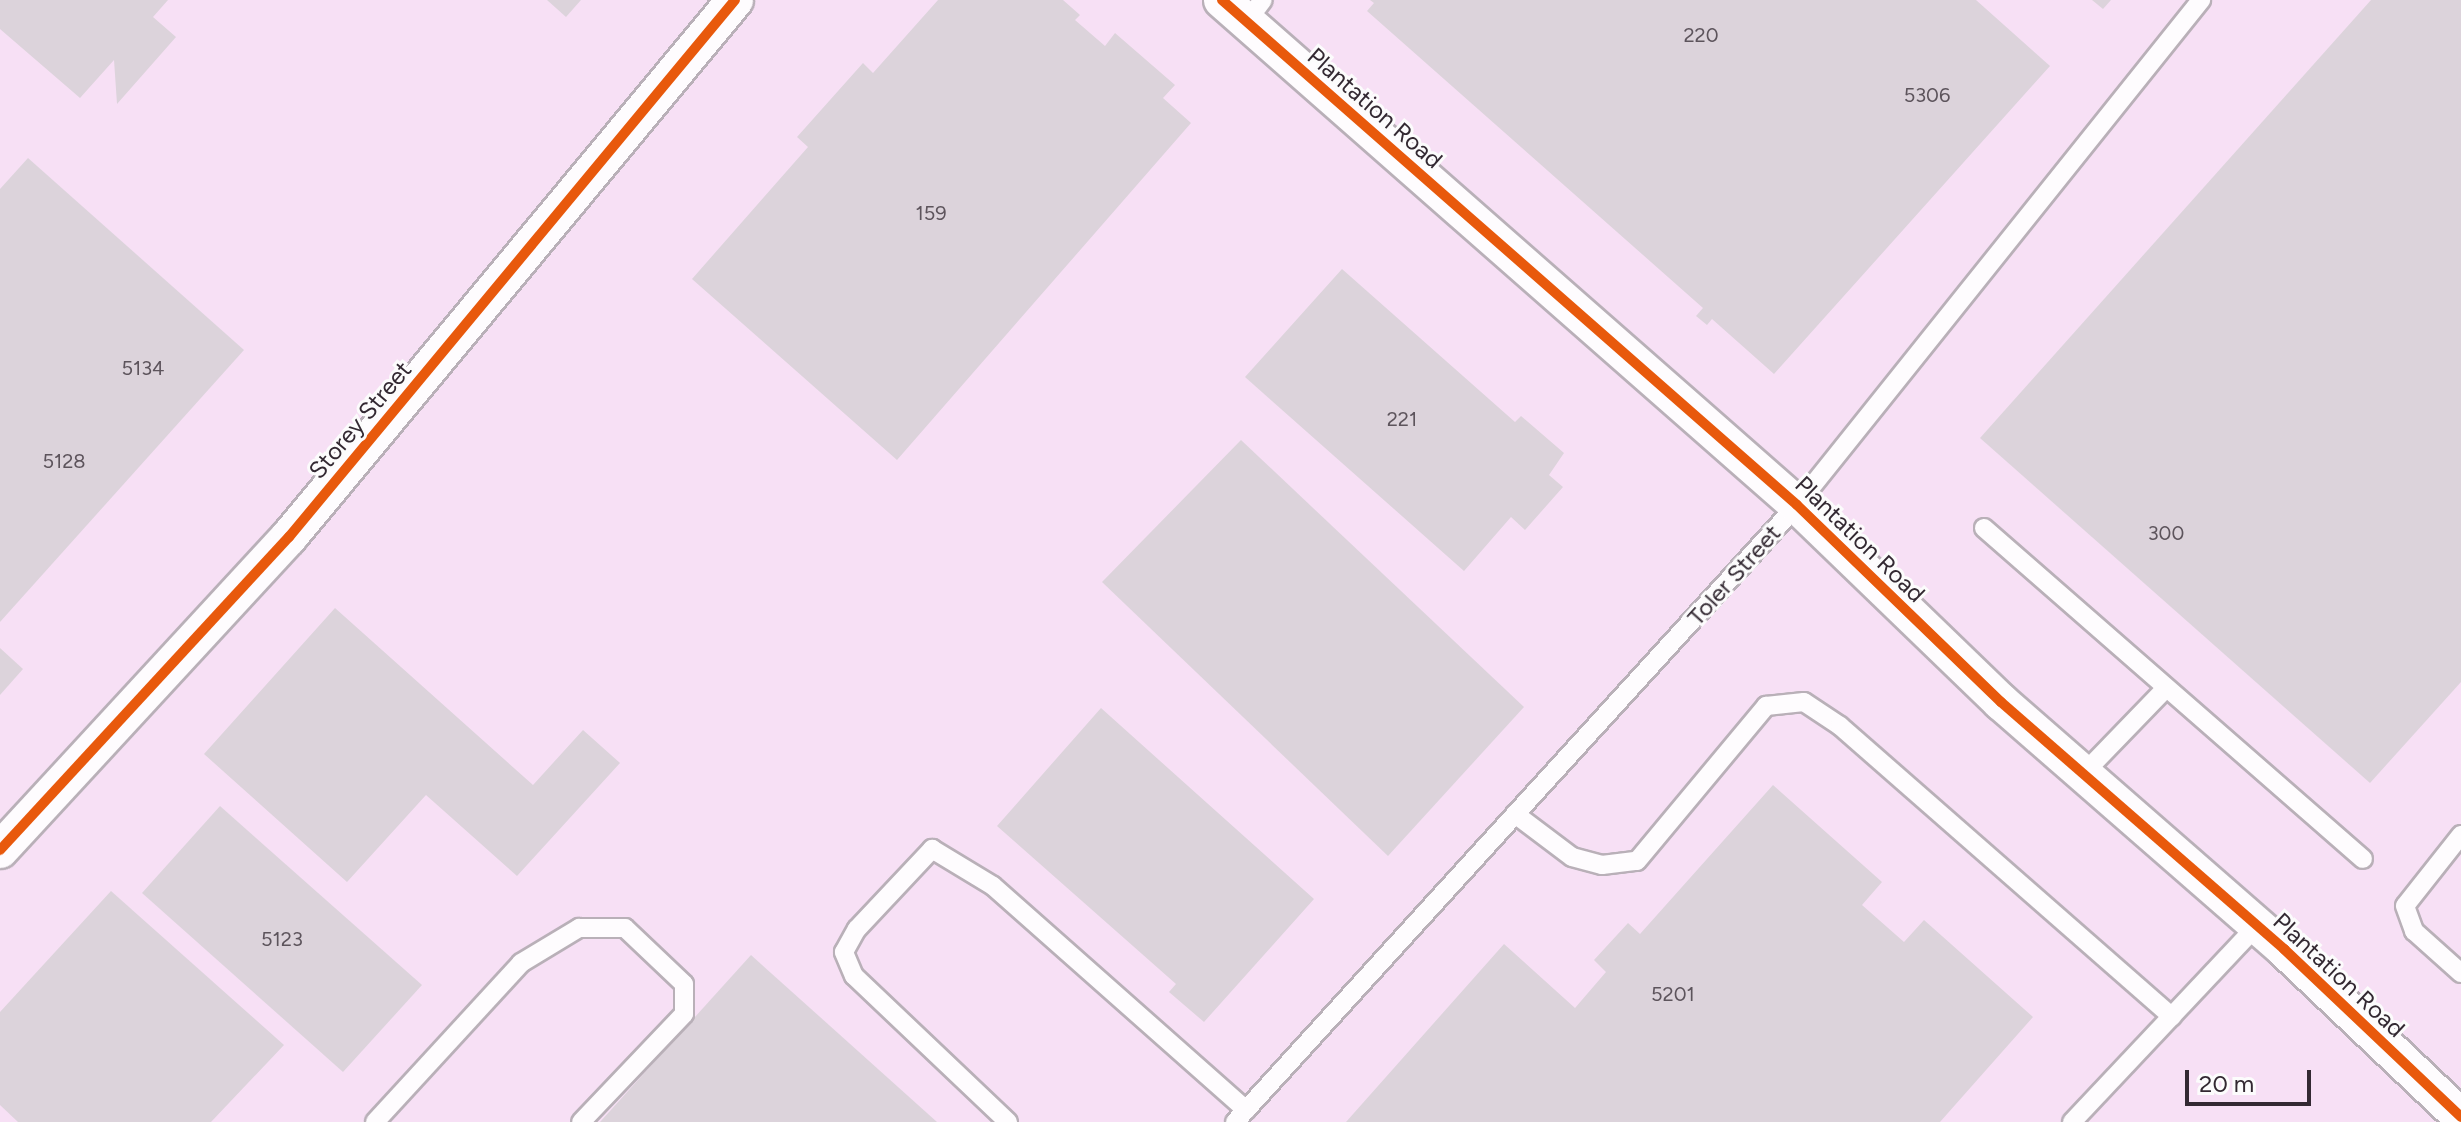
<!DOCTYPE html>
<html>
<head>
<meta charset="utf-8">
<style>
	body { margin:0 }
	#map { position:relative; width:2461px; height:1122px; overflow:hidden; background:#f7ecf6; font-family:Figtree,sans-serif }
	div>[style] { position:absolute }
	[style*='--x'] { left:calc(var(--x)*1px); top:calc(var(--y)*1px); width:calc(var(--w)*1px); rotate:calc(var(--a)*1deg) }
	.built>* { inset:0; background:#f7e0f5 }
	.building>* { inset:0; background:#dcd3db }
	.roads { filter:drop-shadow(2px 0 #b9b0b8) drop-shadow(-2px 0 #b9b0b8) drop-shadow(0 2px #b9b0b8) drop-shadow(0 -2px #b9b0b8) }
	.service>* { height:18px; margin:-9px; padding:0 9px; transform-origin:9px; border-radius:9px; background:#fefcfe }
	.minor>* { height:36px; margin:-18px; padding:0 18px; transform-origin:18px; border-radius:18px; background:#fefcfe }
	.cycleway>* { height:10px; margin:-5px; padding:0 5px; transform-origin:5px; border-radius:5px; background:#e8590c }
	span { translate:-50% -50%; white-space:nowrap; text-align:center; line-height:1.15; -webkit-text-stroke:6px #fcfcfc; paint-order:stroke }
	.number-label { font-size:20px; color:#5d545c }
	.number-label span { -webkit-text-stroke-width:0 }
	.street-label { font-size:24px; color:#332932 }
	.scale { position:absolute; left:2185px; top:1070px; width:126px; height:36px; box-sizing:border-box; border:4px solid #332932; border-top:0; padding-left:10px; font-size:24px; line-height:28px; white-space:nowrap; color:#332932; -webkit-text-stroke:6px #fcfcfc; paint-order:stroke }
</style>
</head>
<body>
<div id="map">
	<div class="built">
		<i style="clip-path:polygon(0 0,2461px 0,2461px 1122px,0 1122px)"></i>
	</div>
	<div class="building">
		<i style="clip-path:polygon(0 0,168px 0,153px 17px,176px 37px,117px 104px,114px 60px,80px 98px,0 29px)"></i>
		<i style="clip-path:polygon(547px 0,581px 0,566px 17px)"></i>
		<i style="clip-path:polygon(938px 0,1063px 0,1080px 15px,1075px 20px,1105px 46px,1115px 33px,1175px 85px,1163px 98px,1191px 123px,897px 460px,692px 279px,808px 147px,797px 137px,863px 63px,873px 73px)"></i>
		<i style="clip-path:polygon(1370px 0,1976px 0,2050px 66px,1774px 374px,1712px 319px,1707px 325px,1696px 316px,1703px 308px,1367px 11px,1374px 3px)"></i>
		<i style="clip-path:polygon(2092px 0,2111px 0,2103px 9px)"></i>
		<i style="clip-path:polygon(2371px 0,2461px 0,2461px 682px,2370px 783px,1980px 438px)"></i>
		<i style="clip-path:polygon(28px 158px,244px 350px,0 622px,0 189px)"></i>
		<i style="clip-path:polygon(1342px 269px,1515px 422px,1521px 416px,1564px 453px,1549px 475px,1563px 487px,1525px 530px,1511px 517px,1464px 571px,1245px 377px)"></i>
		<i style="clip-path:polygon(1241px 440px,1524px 707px,1388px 856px,1102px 582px)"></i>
		<i style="clip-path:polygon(335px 608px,533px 785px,583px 730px,620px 763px,517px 876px,426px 795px,347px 882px,204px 754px)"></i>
		<i style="clip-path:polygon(0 648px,23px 669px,0 695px)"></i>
		<i style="clip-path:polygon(1101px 708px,1314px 899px,1204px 1022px,1169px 992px,1176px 984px,997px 826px)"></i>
		<i style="clip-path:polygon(1773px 785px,1882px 882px,1862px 905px,1904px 942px,1924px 920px,2033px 1017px,1940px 1122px,1346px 1122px,1504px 944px,1575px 1008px,1606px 972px,1594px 960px,1628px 923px,1640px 934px)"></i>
		<i style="clip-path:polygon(220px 806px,422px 985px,343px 1072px,142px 893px)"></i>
		<i style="clip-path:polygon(111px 891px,284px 1045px,211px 1122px,18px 1122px,0 1105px,0 1012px)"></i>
		<i style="clip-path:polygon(751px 955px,937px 1122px,600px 1122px)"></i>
	</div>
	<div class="roads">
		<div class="service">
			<i style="--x:1247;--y:21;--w:26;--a:-53"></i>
			<i style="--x:1984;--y:528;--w:503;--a:41.13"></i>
			<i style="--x:2083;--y:774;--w:120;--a:-46"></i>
			<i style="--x:1515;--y:814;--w:71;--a:37"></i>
			<i style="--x:1572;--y:857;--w:31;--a:15"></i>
			<i style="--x:1602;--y:865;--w:35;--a:-7"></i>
			<i style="--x:1637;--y:861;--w:202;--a:-50.2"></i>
			<i style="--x:1766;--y:706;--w:38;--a:-6"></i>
			<i style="--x:1804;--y:702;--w:43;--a:33.7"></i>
			<i style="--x:1840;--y:726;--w:441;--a:41.2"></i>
			<i style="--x:2461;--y:835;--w:90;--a:128.3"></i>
			<i style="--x:2405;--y:906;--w:27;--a:70"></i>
			<i style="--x:2414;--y:931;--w:63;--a:41.8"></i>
			<i style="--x:375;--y:1122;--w:216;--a:-47.4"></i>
			<i style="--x:521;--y:963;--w:68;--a:-31.1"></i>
			<i style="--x:579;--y:928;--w:46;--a:0"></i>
			<i style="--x:625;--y:928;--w:81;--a:43.5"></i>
			<i style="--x:684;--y:984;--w:30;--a:90"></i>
			<i style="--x:684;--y:1014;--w:149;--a:133.6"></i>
			<i style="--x:1008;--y:1122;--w:212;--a:-136.5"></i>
			<i style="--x:854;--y:976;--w:26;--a:-113"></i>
			<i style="--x:844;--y:952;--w:26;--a:-61"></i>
			<i style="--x:857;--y:929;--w:110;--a:-46.8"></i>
			<i style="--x:932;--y:849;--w:71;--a:31.2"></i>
			<i style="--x:993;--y:886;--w:338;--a:41.5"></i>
			<i style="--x:1235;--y:1122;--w:835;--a:-47.67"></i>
			<i style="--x:1797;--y:505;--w:647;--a:-51.34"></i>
			<i style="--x:2072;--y:1122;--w:270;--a:-46.7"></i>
		</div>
		<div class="minor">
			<i style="--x:1222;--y:0;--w:765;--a:41.29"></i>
			<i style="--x:1797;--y:505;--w:284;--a:44"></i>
			<i style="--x:2001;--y:702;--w:376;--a:41.1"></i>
			<i style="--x:2284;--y:949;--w:244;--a:43.5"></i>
			<i style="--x:0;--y:850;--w:426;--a:-47.3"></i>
			<i style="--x:289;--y:537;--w:698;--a:-50.29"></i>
		</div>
	</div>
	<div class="cycleway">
		<i style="--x:1222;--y:0;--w:765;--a:41.29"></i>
		<i style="--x:1797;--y:505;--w:284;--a:44"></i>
		<i style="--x:2001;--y:702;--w:376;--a:41.1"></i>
		<i style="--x:2284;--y:949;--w:244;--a:43.5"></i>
		<i style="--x:0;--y:850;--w:426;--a:-47.3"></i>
		<i style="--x:289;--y:537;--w:698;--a:-50.29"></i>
	</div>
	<div class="number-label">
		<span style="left:1701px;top:35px">220</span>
		<span style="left:1927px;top:95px">5306</span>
		<span style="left:931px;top:213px">159</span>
		<span style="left:143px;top:368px">5134</span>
		<span style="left:1402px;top:419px">221</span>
		<span style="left:64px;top:461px">5128</span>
		<span style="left:2166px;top:533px">300</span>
		<span style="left:282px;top:939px">5123</span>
		<span style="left:1673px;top:994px">5201</span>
	</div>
	<div class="street-label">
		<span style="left:1375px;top:108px;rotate:41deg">Plantation Road</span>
		<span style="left:360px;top:420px;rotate:-50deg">Storey Street</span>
		<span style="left:1860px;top:539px;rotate:44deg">Plantation Road</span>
		<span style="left:1734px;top:575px;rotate:-48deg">Toler Street</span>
		<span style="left:2339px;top:975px;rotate:43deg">Plantation Road</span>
	</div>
	<div class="scale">20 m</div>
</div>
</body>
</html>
